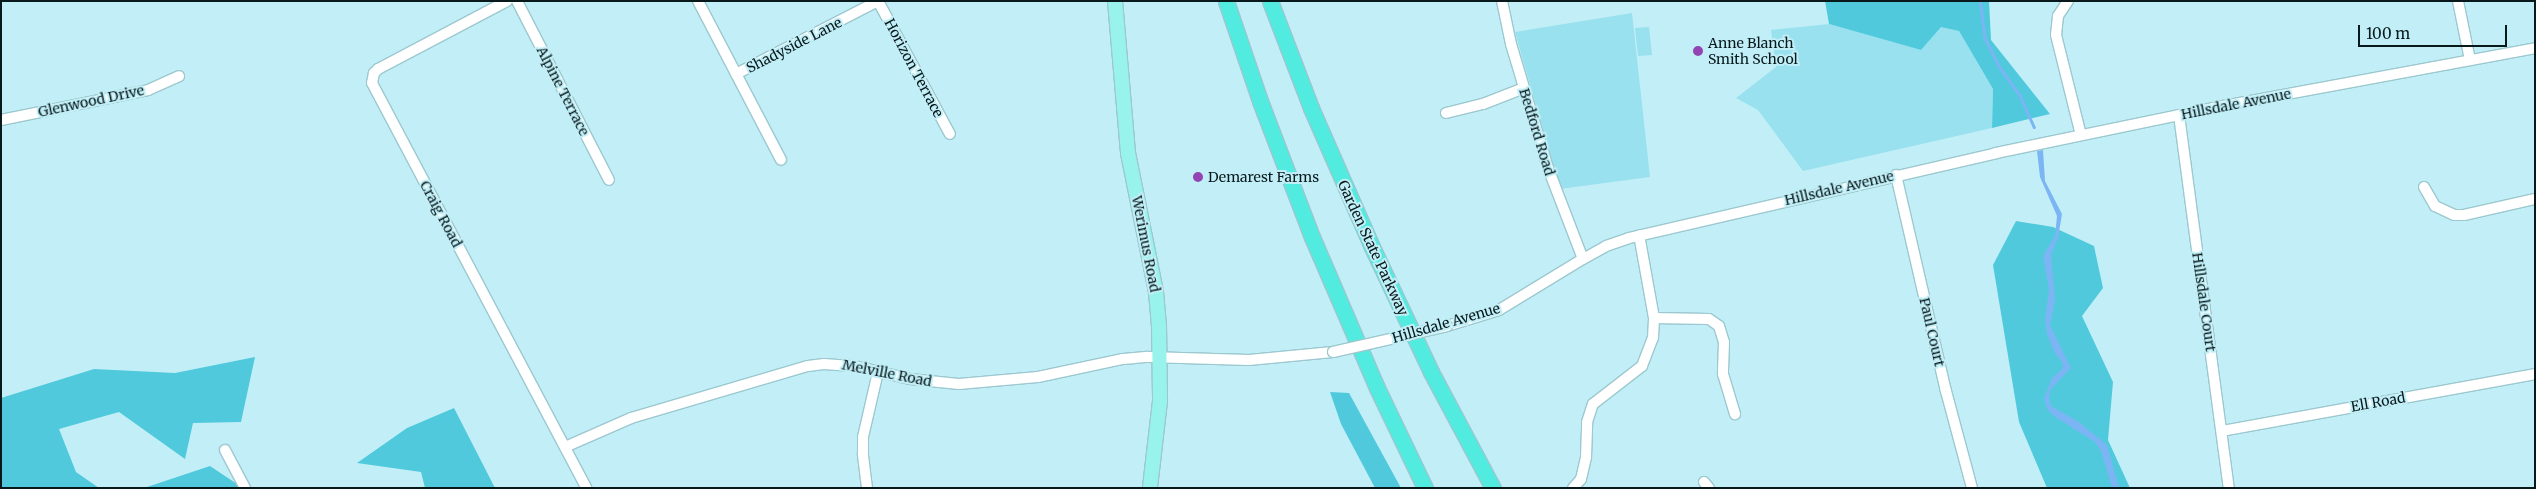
<!DOCTYPE html>
<html>
<head>
<meta charset="utf-8">
<style>
	body { margin:0 }
	#map { position:relative; width:2536px; height:489px; overflow:hidden; background:#c2eff7; font-family:Merriweather,serif }
	div>[style] { position:absolute }
	[style*='--x'] { left:calc(var(--x)*1px); top:calc(var(--y)*1px); width:calc(var(--w)*1px); rotate:calc(var(--a)*1deg) }
	.green>* { inset:0; background:#99e1ee }
	.forest>* { inset:0; background:#51c9dc }
	.water>* { inset:0; background:#7cb5f4 }
	.stream>* { height:3px; margin:-1.5px; padding:0 1.5px; transform-origin:1.5px; border-radius:1.5px; background:#7cb5f4 }
	.roads { filter:drop-shadow(1px 0 #9cc8cf) drop-shadow(-1px 0 #9cc8cf) drop-shadow(0 1px #9cc8cf) drop-shadow(0 -1px #9cc8cf) }
	.minor>* { height:10px; margin:-5px; padding:0 5px; transform-origin:5px; border-radius:5px; background:#fff }
	.major>* { height:14px; margin:-7px; padding:0 7px; transform-origin:7px; border-radius:7px; background:#97f3ec }
	.highway>* { height:15px; margin:-7.5px; padding:0 7.5px; transform-origin:7.5px; border-radius:7.5px; background:#51ebe0 }
	.bridges { filter:drop-shadow(1px 0 #9cc8cf) drop-shadow(-1px 0 #9cc8cf) drop-shadow(0 1px #9cc8cf) drop-shadow(0 -1px #9cc8cf) }
	.minor-bridge>* { height:10px; margin:-5px; padding:0 5px; transform-origin:5px; border-radius:5px; background:#fff }
	.dots>* { width:14px; height:14px; translate:-50% -50%; box-sizing:border-box; border:2px solid #c2eff7; border-radius:50% }
	span { translate:-50% -50%; white-space:nowrap; text-align:center; line-height:1.15; -webkit-text-stroke:4px #c2eff7; paint-order:stroke }
	.poi-label { font-size:14px; color:#08191c }
	.left { translate:0 -50%; text-align:left }
	.street-label { font-size:14px; color:#08191c }
	.frame { position:absolute; inset:0; border:2px solid #08191c; pointer-events:none }
	.scale { position:absolute; left:2358px; top:25px; width:149px; height:22px; box-sizing:border-box; border:2px solid #08191c; border-top:0; padding-left:6px; font-size:15px; line-height:18px; white-space:nowrap; color:#08191c; -webkit-text-stroke:4px #c2eff7; paint-order:stroke }
</style>
</head>
<body>
<div id="map">
	<div class="green">
		<i style="clip-path:polygon(1632px 13px,1650px 177px,1560px 189px,1515px 32px)"></i>
		<i style="clip-path:polygon(1829px 24px,1921px 50px,1941px 26px,1959px 31px,1993px 89px,1992px 128px,1803px 171px,1758px 110px,1736px 98px,1776px 67px,1771px 30px)"></i>
		<i style="clip-path:polygon(1649px 27px,1652px 55px,1638px 56px,1635px 28px)"></i>
	</div>
	<div class="forest">
		<i style="clip-path:polygon(1825px 1px,1989px 1px,1991px 40px,2050px 114px,1992px 128px,1993px 89px,1959px 31px,1941px 27px,1921px 50px,1829px 24px)"></i>
		<i style="clip-path:polygon(2016px 221px,2053px 227px,2094px 246px,2103px 288px,2082px 316px,2113px 382px,2108px 440px,2130px 488px,2047px 488px,2019px 422px,1993px 265px)"></i>
		<i style="clip-path:polygon(255px 357px,241px 422px,193px 423px,185px 459px,119px 412px,59px 429px,76px 472px,99px 488px,1px 488px,1px 398px,94px 369px,175px 373px)"></i>
		<i style="clip-path:polygon(1330px 392px,1349px 393px,1401px 488px,1375px 488px,1341px 424px)"></i>
		<i style="clip-path:polygon(454px 408px,495px 488px,425px 488px,421px 472px,357px 463px,407px 428px)"></i>
		<i style="clip-path:polygon(210px 466px,243px 488px,144px 488px)"></i>
	</div>
	<div class="water">
		<i style="clip-path:polygon(2043px 150px,2045px 181px,2062px 214px,2058px 238px,2051px 254px,2055px 300px,2050px 325px,2071px 368px,2050px 390px,2049px 399px,2051px 406px,2079px 422px,2107px 445px,2119px 488px,2112px 488px,2101px 451px,2095px 442px,2054px 416px,2047px 409px,2044px 398px,2052px 378px,2062px 369px,2063px 364px,2054px 352px,2047px 334px,2045px 320px,2049px 289px,2043px 256px,2055px 236px,2057px 216px,2040px 177px,2037px 151px)"></i>
	</div>
	<div class="stream">
		<i style="--x:1980;--y:1;--w:38;--a:83"></i>
		<i style="--x:1985;--y:39;--w:31;--a:63"></i>
		<i style="--x:1999;--y:67;--w:36;--a:54"></i>
		<i style="--x:2020;--y:96;--w:34;--a:66"></i>
	</div>
	<div class="roads">
		<div class="minor">
			<i style="--x:507;--y:1;--w:146;--a:152.2"></i>
			<i style="--x:378;--y:69;--w:6;--a:135"></i>
			<i style="--x:374;--y:73;--w:10;--a:101"></i>
			<i style="--x:372;--y:83;--w:458;--a:62.1"></i>
			<i style="--x:517;--y:1;--w:201;--a:62.8"></i>
			<i style="--x:698;--y:1;--w:179;--a:62.4"></i>
			<i style="--x:878;--y:1;--w:151;--a:61.6"></i>
			<i style="--x:1502;--y:1;--w:44;--a:78.2"></i>
			<i style="--x:1511;--y:44;--w:129;--a:73.4"></i>
			<i style="--x:1548;--y:168;--w:97;--a:69"></i>
			<i style="--x:2068;--y:1;--w:18;--a:124"></i>
			<i style="--x:2058;--y:16;--w:19;--a:96"></i>
			<i style="--x:2056;--y:35;--w:103;--a:76"></i>
			<i style="--x:2458;--y:1;--w:60;--a:78.5"></i>
			<i style="--x:736;--y:74;--w:160;--a:-27.2"></i>
			<i style="--x:1446;--y:113;--w:38;--a:-14"></i>
			<i style="--x:1483;--y:104;--w:44;--a:-21.3"></i>
			<i style="--x:2179;--y:115;--w:376;--a:82.4"></i>
			<i style="--x:1;--y:120;--w:150;--a:-11.5"></i>
			<i style="--x:148;--y:90;--w:34;--a:-24"></i>
			<i style="--x:1896;--y:175;--w:222;--a:77"></i>
			<i style="--x:1946;--y:391;--w:100;--a:75"></i>
			<i style="--x:2424;--y:187;--w:22;--a:60"></i>
			<i style="--x:2435;--y:206;--w:21;--a:25"></i>
			<i style="--x:2454;--y:215;--w:10;--a:0"></i>
			<i style="--x:2464;--y:215;--w:73;--a:-12.7"></i>
			<i style="--x:1654;--y:318;--w:55;--a:1"></i>
			<i style="--x:1709;--y:319;--w:12;--a:35"></i>
			<i style="--x:1719;--y:326;--w:17;--a:73"></i>
			<i style="--x:1724;--y:342;--w:32;--a:92"></i>
			<i style="--x:1723;--y:374;--w:42;--a:73.3"></i>
			<i style="--x:1447;--y:326;--w:54;--a:-17.1"></i>
			<i style="--x:1499;--y:310;--w:98;--a:-31.3"></i>
			<i style="--x:1583;--y:259;--w:26;--a:-29"></i>
			<i style="--x:1606;--y:246;--w:24;--a:-19"></i>
			<i style="--x:1629;--y:238;--w:377;--a:-13"></i>
			<i style="--x:1996;--y:153;--w:232;--a:-11.7"></i>
			<i style="--x:2223;--y:106;--w:317;--a:-10.5"></i>
			<i style="--x:2222;--y:431;--w:318;--a:-10.3"></i>
			<i style="--x:565;--y:447;--w:72;--a:-23.7"></i>
			<i style="--x:631;--y:418;--w:184;--a:-16.4"></i>
			<i style="--x:808;--y:366;--w:16;--a:-7"></i>
			<i style="--x:824;--y:364;--w:31;--a:4"></i>
			<i style="--x:855;--y:366;--w:57;--a:13.3"></i>
			<i style="--x:910;--y:379;--w:49;--a:5.8"></i>
			<i style="--x:959;--y:384;--w:79;--a:-5.1"></i>
			<i style="--x:1038;--y:377;--w:87;--a:-12"></i>
			<i style="--x:1123;--y:359;--w:25;--a:-5"></i>
			<i style="--x:1148;--y:357;--w:101;--a:1.7"></i>
			<i style="--x:1249;--y:360;--w:84;--a:-5.4"></i>
			<i style="--x:225;--y:450;--w:43;--a:62.2"></i>
			<i style="--x:1704;--y:482;--w:8;--a:50"></i>
			<i style="--x:867;--y:488;--w:35;--a:-97"></i>
			<i style="--x:863;--y:453;--w:16;--a:-90"></i>
			<i style="--x:863;--y:437;--w:67;--a:-77"></i>
			<i style="--x:1573;--y:488;--w:12;--a:-48"></i>
			<i style="--x:1581;--y:479;--w:23;--a:-77"></i>
			<i style="--x:1586;--y:457;--w:35;--a:-88"></i>
			<i style="--x:1587;--y:422;--w:19;--a:-72"></i>
			<i style="--x:1593;--y:404;--w:62;--a:-37.8"></i>
			<i style="--x:1642;--y:366;--w:30;--a:-69"></i>
			<i style="--x:1653;--y:338;--w:20;--a:-87"></i>
			<i style="--x:1654;--y:318;--w:84;--a:-100.2"></i>
		</div>
		<div class="major">
			<i style="--x:1115;--y:1;--w:153;--a:85.1"></i>
			<i style="--x:1128;--y:153;--w:142;--a:78.6"></i>
			<i style="--x:1156;--y:292;--w:33;--a:85"></i>
			<i style="--x:1159;--y:325;--w:76;--a:89.2"></i>
			<i style="--x:1160;--y:401;--w:88;--a:96.6"></i>
		</div>
		<div class="highway">
			<i style="--x:1226;--y:1;--w:106;--a:71.2"></i>
			<i style="--x:1260;--y:101;--w:146;--a:69.1"></i>
			<i style="--x:1312;--y:237;--w:164;--a:66.7"></i>
			<i style="--x:1377;--y:388;--w:111;--a:64.4"></i>
			<i style="--x:1270;--y:1;--w:115;--a:69"></i>
			<i style="--x:1311;--y:108;--w:152;--a:66.3"></i>
			<i style="--x:1372;--y:247;--w:138;--a:64.7"></i>
			<i style="--x:1431;--y:372;--w:132;--a:61.9"></i>
		</div>
	</div>
	<div class="bridges">
		<div class="minor-bridge">
			<i style="--x:1333;--y:352;--w:117;--a:-12.8"></i>
		</div>
	</div>
	<div class="dots">
		<i style="left:1698px;top:51px;background:#9343b2"></i>
		<i style="left:1198px;top:177px;background:#9343b2"></i>
	</div>
	<div class="poi-label">
		<span class="left" style="left:1708px;top:51px">Anne Blanch<br>Smith School</span>
		<span class="left" style="left:1208px;top:177px">Demarest Farms</span>
	</div>
	<div class="street-label">
		<span style="left:794px;top:45px;rotate:-27deg">Shadyside Lane</span>
		<span style="left:914px;top:68px;rotate:62deg">Horizon Terrace</span>
		<span style="left:563px;top:91px;rotate:63deg">Alpine Terrace</span>
		<span style="left:91px;top:101px;rotate:-12deg">Glenwood Drive</span>
		<span style="left:2236px;top:104px;rotate:-11deg">Hillsdale Avenue</span>
		<span style="left:1537px;top:132px;rotate:73deg">Bedford Road</span>
		<span style="left:1839px;top:188px;rotate:-13deg">Hillsdale Avenue</span>
		<span style="left:441px;top:214px;rotate:62deg">Craig Road</span>
		<span style="left:1146px;top:244px;rotate:79deg">Werimus Road</span>
		<span style="left:1373px;top:248px;rotate:65deg">Garden State Parkway</span>
		<span style="left:2204px;top:302px;rotate:82deg">Hillsdale Court</span>
		<span style="left:1446px;top:323px;rotate:-16deg">Hillsdale Avenue</span>
		<span style="left:1932px;top:332px;rotate:77deg">Paul Court</span>
		<span style="left:887px;top:373px;rotate:11deg">Melville Road</span>
		<span style="left:2378px;top:402px;rotate:-10deg">Ell Road</span>
	</div>
	<div class="frame"></div>
	<div class="scale">100 m</div>
</div>
</body>
</html>
